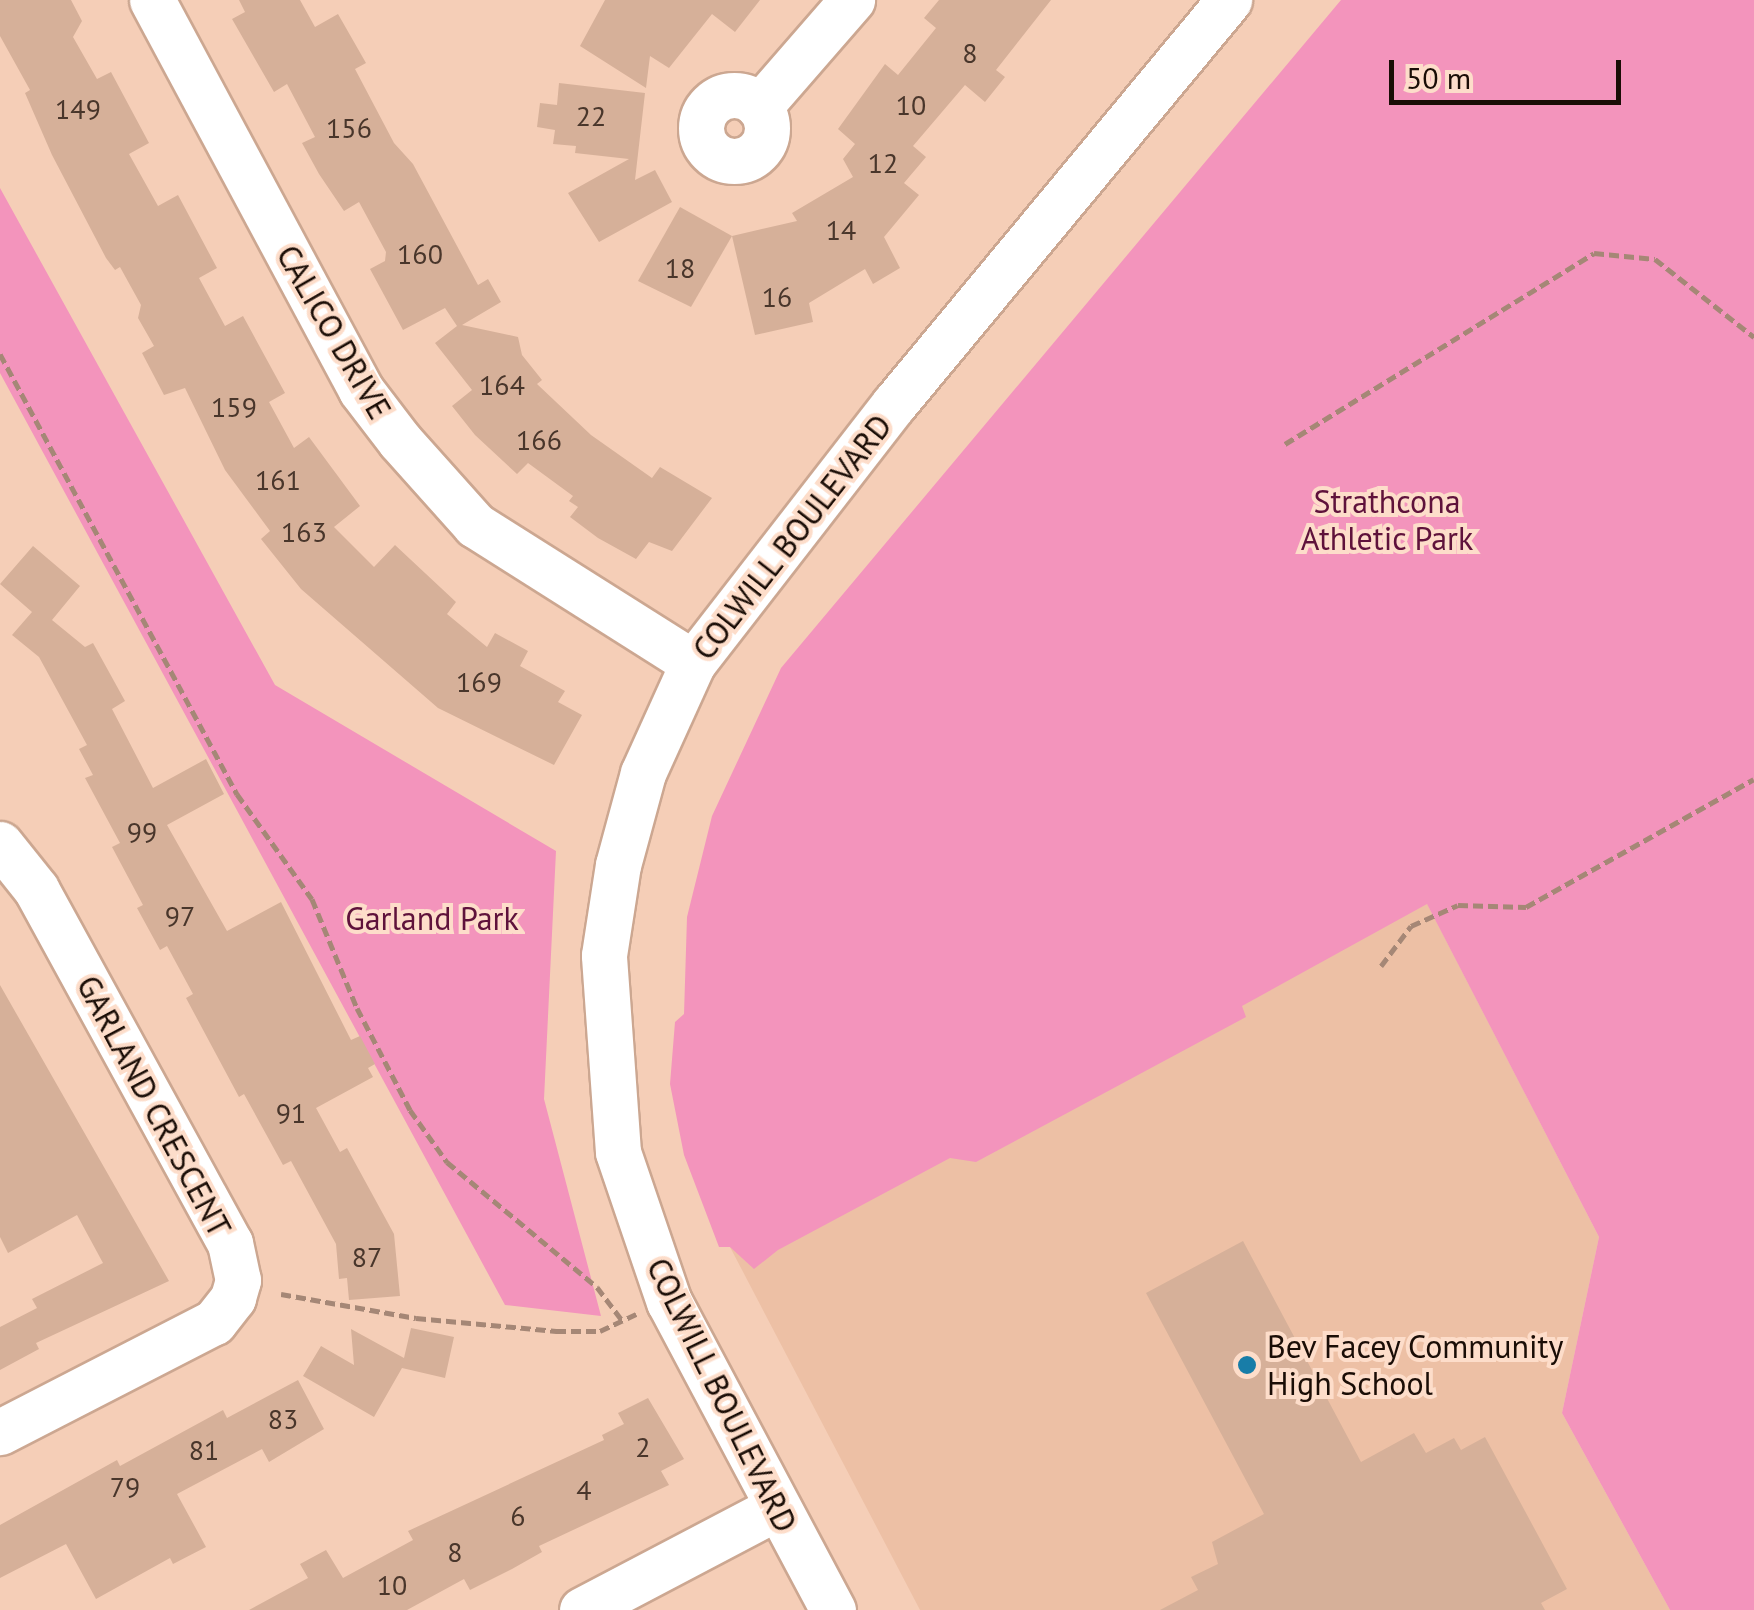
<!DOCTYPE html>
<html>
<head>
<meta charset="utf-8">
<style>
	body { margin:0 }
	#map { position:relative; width:1754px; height:1610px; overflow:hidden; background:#f5ceb7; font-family:"PT Sans",sans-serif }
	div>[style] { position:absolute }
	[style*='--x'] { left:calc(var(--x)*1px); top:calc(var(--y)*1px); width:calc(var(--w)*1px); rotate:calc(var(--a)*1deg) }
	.built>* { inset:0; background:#edc0a5 }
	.green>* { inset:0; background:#f394bc }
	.building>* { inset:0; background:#d6b099 }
	.path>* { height:5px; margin-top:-2.5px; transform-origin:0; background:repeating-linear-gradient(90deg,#a58776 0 10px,transparent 0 15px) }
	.roads { filter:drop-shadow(2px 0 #cca791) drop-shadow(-2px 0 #cca791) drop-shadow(0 2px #cca791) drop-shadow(0 -2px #cca791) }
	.minor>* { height:45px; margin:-22.5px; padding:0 22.5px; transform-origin:22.5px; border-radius:22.5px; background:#fff }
	.minor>.ring { margin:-22.5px; padding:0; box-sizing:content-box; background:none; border:45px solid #fff; border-radius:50% }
	.dots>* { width:28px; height:28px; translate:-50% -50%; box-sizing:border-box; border:5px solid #fdddca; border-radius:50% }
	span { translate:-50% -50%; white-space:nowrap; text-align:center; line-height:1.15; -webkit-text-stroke:8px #fdddca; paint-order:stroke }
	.number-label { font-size:28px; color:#49362b }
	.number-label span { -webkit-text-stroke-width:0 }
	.street-label { font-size:32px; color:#1a0d06 }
	.park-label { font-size:32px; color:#5f123b }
	.poi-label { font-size:32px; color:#1a0d06 }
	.left { translate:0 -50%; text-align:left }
	.scale { position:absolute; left:1389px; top:60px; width:232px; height:45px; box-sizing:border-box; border:5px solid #1a0d06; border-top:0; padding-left:12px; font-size:30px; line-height:35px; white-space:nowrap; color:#1a0d06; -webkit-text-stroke:8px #fdddca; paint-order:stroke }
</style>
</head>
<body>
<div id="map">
	<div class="built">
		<i style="clip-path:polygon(1419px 888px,1599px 1237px,1562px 1413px,1670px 1610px,920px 1610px,730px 1247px)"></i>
	</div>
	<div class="green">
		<i style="clip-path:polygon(1341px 0,1754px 0,1754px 1610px,1670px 1610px,1562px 1413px,1599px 1237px,1427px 904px,1242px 1006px,1246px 1017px,976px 1162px,950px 1158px,778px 1250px,754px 1269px,730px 1247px,719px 1247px,684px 1155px,670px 1084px,675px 1022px,684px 1014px,687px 917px,712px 816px,781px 668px)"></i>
		<i style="clip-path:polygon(0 188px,275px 685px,556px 851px,544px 1099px,601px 1316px,505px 1305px,0 373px)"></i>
	</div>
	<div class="building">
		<i style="clip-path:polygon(0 0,71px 0,82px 21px,73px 37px,97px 79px,111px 72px,149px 143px,129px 154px,158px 206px,178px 195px,217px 268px,199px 278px,225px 326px,243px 316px,285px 393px,269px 402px,294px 448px,309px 437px,360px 506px,334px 527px,374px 567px,395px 545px,456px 602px,447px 614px,487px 647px,495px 633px,528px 651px,520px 666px,565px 691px,558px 702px,582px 715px,554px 765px,438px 708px,301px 589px,261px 539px,270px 531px,225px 470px,185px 388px,164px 395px,142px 353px,154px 346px,138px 318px,141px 305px,120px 267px,115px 270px,106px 258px,52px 155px,25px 93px,30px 90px,0 36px)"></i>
		<i style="clip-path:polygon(239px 0,300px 0,315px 27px,338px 14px,366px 63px,355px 69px,394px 143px,413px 164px,478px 285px,488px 279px,501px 302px,462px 325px,518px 337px,522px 355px,542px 380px,537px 384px,591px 435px,652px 478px,660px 467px,712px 498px,672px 551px,649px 542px,636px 559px,598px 538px,570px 517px,578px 507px,569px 501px,573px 496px,528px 463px,517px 474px,475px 435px,452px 406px,472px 390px,435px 343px,457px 326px,445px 308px,403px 330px,370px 269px,385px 261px,386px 252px,359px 202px,344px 211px,319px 174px,302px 143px,315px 137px,287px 84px,274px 92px,232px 19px,245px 12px)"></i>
		<i style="clip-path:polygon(605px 0,760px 0,735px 32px,712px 14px,669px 68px,650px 56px,646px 88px,580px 46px)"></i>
		<i style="clip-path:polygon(939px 0,1051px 0,996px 70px,1005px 77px,985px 102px,965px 85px,913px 146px,926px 157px,904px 183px,919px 195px,884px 237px,900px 268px,873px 284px,865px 269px,809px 303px,813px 322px,755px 335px,732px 236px,797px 221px,792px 213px,853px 177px,843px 159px,855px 144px,838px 129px,885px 64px,898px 75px,936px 28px,924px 18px)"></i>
		<i style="clip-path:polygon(559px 83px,645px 93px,635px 180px,655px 170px,672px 202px,599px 242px,568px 193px,629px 159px,575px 153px,576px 146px,553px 144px,555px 130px,537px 127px,540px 103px,557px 105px)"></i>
		<i style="clip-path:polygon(680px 207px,732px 236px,691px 307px,638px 281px)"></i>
		<i style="clip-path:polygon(33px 546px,80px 586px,52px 620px,85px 647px,93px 643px,125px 701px,112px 709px,153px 788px,206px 759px,224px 794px,167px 825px,227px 931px,281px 902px,351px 1040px,360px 1036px,375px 1064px,368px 1068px,373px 1077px,316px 1108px,340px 1152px,347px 1148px,394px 1234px,400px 1296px,349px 1300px,347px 1278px,339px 1279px,336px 1244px,291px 1161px,283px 1165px,244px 1094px,239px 1097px,186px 998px,193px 994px,167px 946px,160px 950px,137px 908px,143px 905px,112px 847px,120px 843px,85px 778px,93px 775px,79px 749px,87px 745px,39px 657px,12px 635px,32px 612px,0 584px)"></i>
		<i style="clip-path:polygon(0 985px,169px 1281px,36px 1343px,39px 1349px,0 1370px,0 1327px,37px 1308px,32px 1299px,103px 1263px,77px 1215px,8px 1253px,0 1237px)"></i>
		<i style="clip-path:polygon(1243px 1241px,1361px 1462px,1414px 1433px,1426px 1453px,1454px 1438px,1461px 1450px,1485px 1437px,1567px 1589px,1541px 1603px,1545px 1610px,1160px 1610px,1198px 1590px,1191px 1577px,1218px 1564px,1212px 1542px,1264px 1514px,1146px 1293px)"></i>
		<i style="clip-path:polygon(411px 1328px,454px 1337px,445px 1378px,402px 1368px,374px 1417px,303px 1376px,321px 1346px,354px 1365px,351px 1329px,404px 1358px)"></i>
		<i style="clip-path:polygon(298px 1380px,324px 1429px,269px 1462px,262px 1449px,177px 1494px,206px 1547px,173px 1564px,170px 1558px,96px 1599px,66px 1544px,0 1578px,0 1525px,117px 1460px,120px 1466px,223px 1410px,227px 1418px)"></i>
		<i style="clip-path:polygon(648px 1398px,684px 1459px,661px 1471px,669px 1485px,539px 1546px,542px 1552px,512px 1569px,470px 1590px,464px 1579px,407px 1610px,249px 1610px,308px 1578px,300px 1564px,326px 1550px,343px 1578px,413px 1540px,408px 1531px,604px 1440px,602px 1435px,624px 1424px,618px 1413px)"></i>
	</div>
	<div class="path">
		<i style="--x:0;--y:354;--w:500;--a:61.7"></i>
		<i style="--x:237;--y:794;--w:129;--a:54.5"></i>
		<i style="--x:312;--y:899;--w:118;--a:67.6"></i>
		<i style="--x:357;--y:1008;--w:115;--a:62.5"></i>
		<i style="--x:410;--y:1110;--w:64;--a:54.6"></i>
		<i style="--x:447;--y:1162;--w:195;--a:39.8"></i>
		<i style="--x:597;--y:1287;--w:40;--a:53"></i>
		<i style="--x:1285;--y:444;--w:363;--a:-31.7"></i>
		<i style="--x:1594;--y:253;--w:61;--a:5.6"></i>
		<i style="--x:1655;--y:259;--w:126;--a:38.2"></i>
		<i style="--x:1381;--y:966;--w:50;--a:-53.1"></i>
		<i style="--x:1411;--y:926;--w:51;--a:-24.1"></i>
		<i style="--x:1458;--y:905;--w:68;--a:1.7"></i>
		<i style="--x:1526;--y:907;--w:261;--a:-29.3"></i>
		<i style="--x:281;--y:1294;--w:137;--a:10.1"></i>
		<i style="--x:416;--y:1318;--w:141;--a:5.3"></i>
		<i style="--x:556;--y:1331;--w:44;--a:0"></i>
		<i style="--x:600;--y:1331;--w:40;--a:-25"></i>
	</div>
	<div class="roads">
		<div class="minor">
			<i style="--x:152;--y:0;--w:442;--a:61.8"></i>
			<i style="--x:361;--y:390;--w:64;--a:52.6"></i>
			<i style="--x:400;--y:441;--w:113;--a:48.2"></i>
			<i style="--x:475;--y:525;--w:258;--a:32.3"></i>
			<i class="ring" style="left:701px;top:95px;width:21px;height:21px"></i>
			<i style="--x:759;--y:107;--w:142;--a:-49"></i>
			<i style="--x:0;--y:844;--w:58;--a:51.3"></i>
			<i style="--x:36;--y:889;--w:404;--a:61.3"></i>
			<i style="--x:230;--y:1243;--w:38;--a:78"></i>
			<i style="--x:238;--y:1280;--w:19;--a:106"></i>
			<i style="--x:233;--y:1298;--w:31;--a:128"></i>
			<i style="--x:214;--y:1322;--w:241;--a:152.8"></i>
			<i style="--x:582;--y:1610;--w:219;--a:-27.7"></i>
			<i style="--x:833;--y:1610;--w:349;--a:-118"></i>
			<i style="--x:669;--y:1302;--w:158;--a:-108.8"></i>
			<i style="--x:618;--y:1152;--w:197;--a:-94.1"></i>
			<i style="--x:604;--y:955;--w:91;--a:-81.2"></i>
			<i style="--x:618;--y:865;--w:95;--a:-74.8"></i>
			<i style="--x:643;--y:773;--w:121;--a:-65.6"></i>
			<i style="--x:693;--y:663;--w:328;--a:-52.2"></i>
			<i style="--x:894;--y:404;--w:525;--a:-50.33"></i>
		</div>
	</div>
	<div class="dots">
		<i style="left:1247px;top:1365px;background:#187da8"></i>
	</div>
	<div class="number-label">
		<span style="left:970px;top:53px">8</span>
		<span style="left:911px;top:105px">10</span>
		<span style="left:78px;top:109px">149</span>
		<span style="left:591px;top:116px">22</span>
		<span style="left:349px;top:128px">156</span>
		<span style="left:883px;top:163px">12</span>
		<span style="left:841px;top:230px">14</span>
		<span style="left:420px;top:254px">160</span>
		<span style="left:680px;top:268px">18</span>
		<span style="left:777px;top:297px">16</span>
		<span style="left:502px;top:385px">164</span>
		<span style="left:234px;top:407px">159</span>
		<span style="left:539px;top:440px">166</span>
		<span style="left:278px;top:480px">161</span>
		<span style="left:304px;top:532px">163</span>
		<span style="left:479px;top:682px">169</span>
		<span style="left:142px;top:832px">99</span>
		<span style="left:180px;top:916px">97</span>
		<span style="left:291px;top:1113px">91</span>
		<span style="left:367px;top:1257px">87</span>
		<span style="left:283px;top:1419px">83</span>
		<span style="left:643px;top:1447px">2</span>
		<span style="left:204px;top:1450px">81</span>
		<span style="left:125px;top:1487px">79</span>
		<span style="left:584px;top:1490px">4</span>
		<span style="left:518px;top:1516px">6</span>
		<span style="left:455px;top:1552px">8</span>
		<span style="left:392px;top:1585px">10</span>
	</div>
	<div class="street-label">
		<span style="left:334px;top:332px;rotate:60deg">CALICO DRIVE</span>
		<span style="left:792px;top:537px;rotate:-52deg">COLWILL BOULEVARD</span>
		<span style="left:154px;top:1106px;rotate:62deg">GARLAND CRESCENT</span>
		<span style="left:722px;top:1395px;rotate:64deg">COLWILL BOULEVARD</span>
	</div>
	<div class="park-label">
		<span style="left:1387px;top:520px">Strathcona<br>Athletic Park</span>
		<span style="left:432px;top:918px">Garland Park</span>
	</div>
	<div class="poi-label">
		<span class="left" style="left:1267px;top:1365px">Bev Facey Community<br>High School</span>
	</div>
	<div class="scale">50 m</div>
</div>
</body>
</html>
